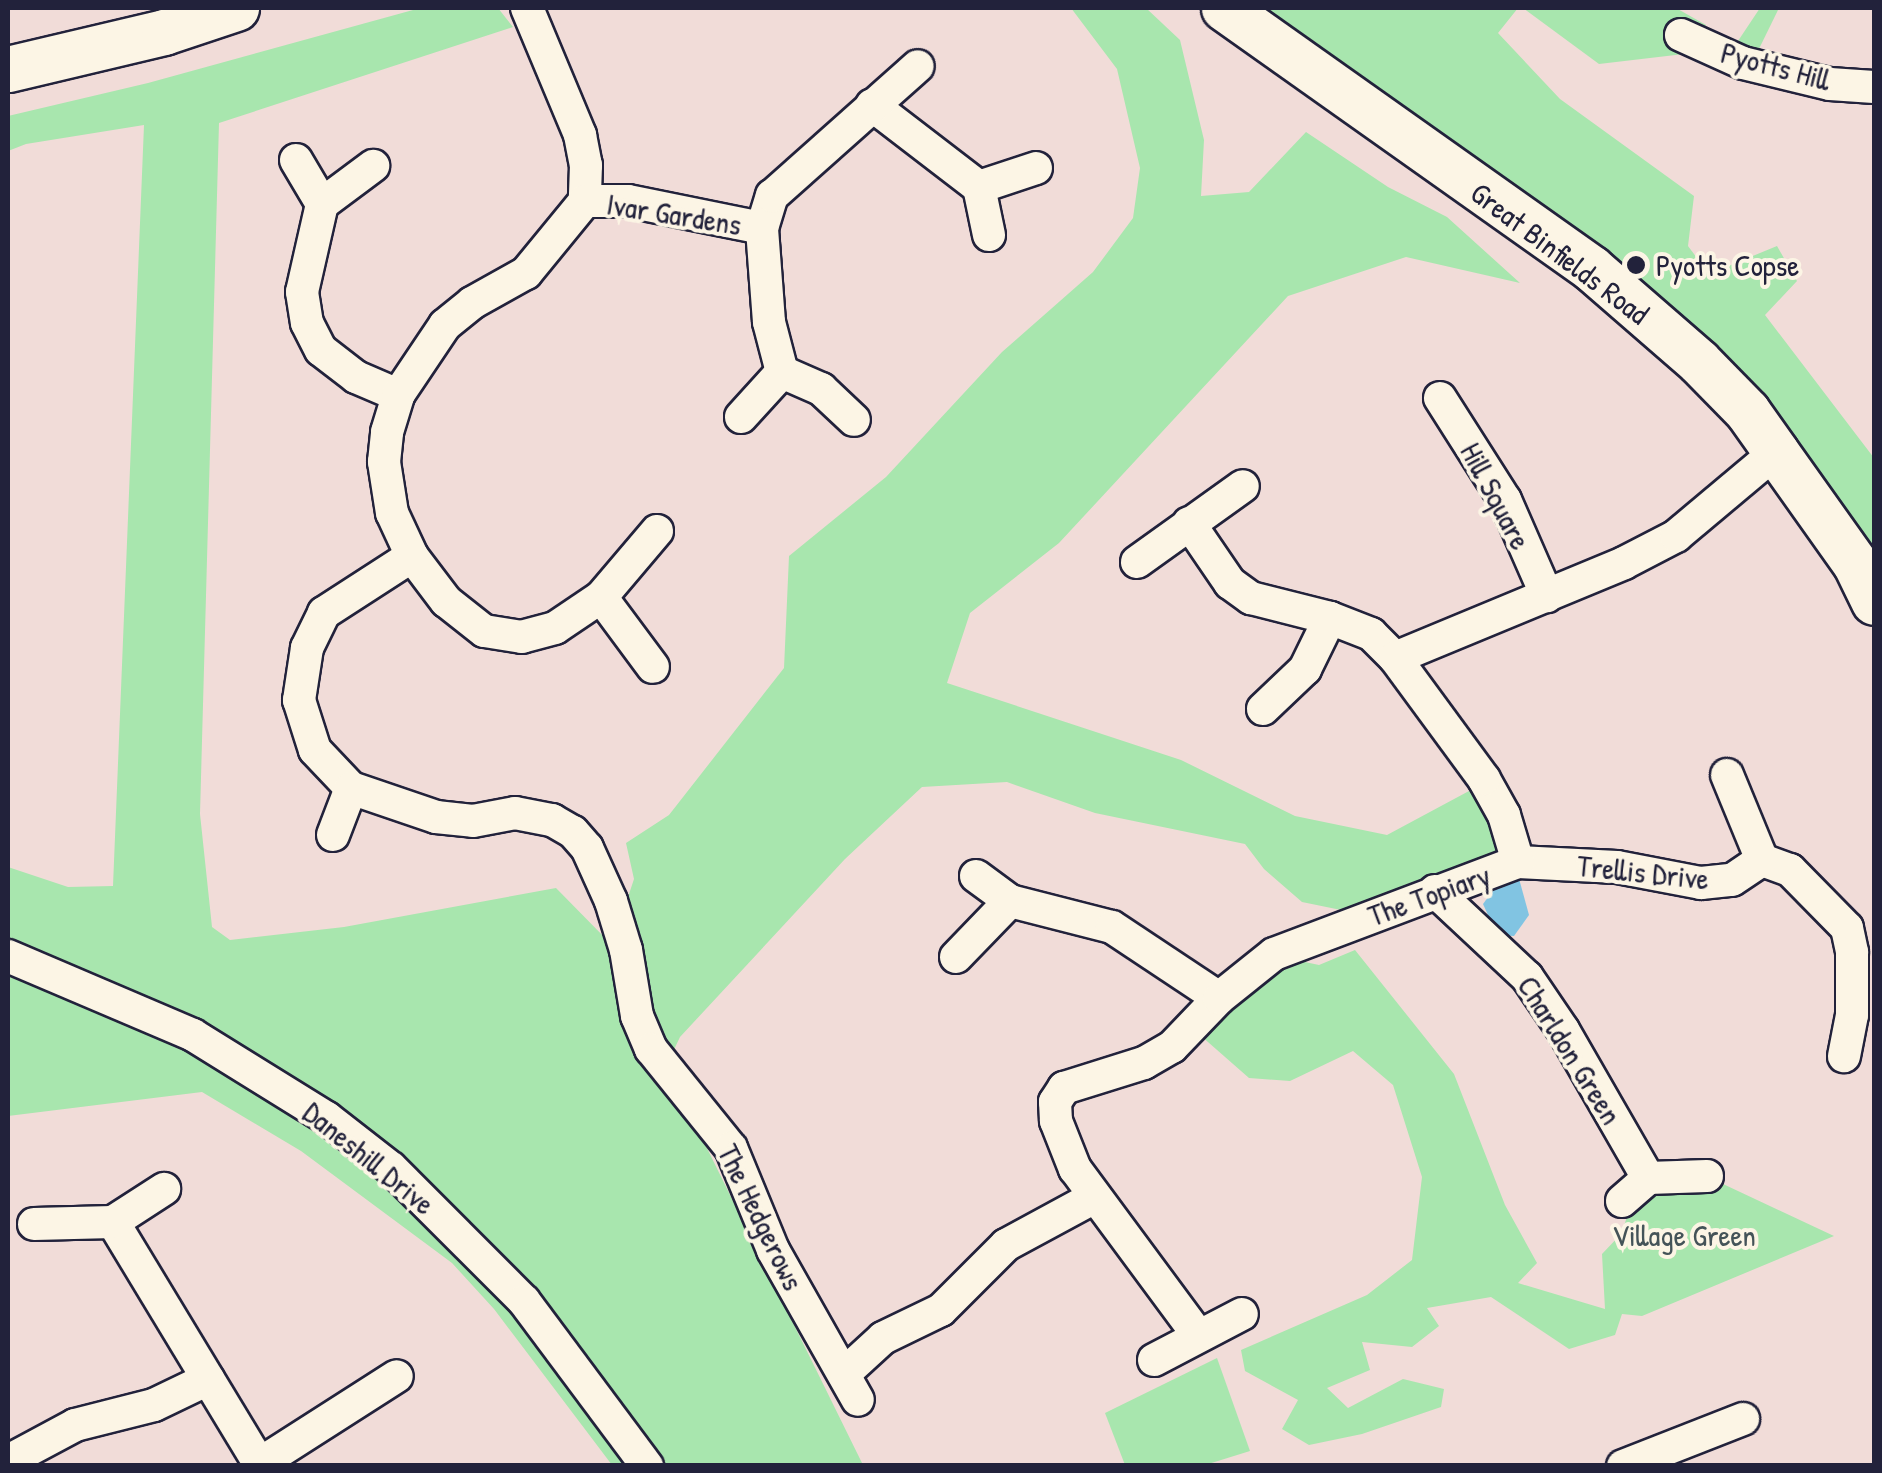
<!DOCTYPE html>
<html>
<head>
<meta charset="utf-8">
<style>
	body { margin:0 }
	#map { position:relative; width:1882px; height:1473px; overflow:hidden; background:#f1dcd8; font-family:"Patrick Hand",sans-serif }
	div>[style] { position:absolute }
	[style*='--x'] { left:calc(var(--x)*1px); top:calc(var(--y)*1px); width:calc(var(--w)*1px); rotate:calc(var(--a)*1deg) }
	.green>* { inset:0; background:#a8e6ae }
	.water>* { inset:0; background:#81c4e2 }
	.roads { filter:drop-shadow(2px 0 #22223b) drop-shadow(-2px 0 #22223b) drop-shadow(0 2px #22223b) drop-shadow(0 -2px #22223b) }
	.street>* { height:32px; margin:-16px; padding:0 16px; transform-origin:16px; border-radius:16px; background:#fcf5e5 }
	.secondary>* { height:45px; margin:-22.5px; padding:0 22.5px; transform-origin:22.5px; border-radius:22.5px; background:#fcf5e5 }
	.dots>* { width:28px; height:28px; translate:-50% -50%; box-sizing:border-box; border:5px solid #fcf5e5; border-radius:50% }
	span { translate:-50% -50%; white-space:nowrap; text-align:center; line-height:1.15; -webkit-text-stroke:8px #fcf5e5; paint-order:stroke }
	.street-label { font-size:30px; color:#22223b }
	.poi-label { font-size:30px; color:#22223b }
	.left { translate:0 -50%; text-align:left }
	.park-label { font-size:30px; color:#445358 }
	.frame { position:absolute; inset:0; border:10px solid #22223b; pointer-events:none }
</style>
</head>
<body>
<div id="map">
	<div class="green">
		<i style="clip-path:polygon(498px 8px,513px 27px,219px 123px,200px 814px,212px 927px,230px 940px,344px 927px,556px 888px,612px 945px,634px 879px,626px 843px,669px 815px,784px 668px,789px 556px,886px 477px,1002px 352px,1093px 272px,1133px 218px,1140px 168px,1117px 69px,1071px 8px,1146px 8px,1180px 40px,1204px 140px,1201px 196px,1249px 192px,1306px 132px,1388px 187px,1447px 217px,1520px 283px,1406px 257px,1288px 296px,1059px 543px,970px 613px,947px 683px,1181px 760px,1295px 816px,1387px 835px,1469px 791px,1504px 815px,1505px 853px,1341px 910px,1302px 902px,1264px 869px,1245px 844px,1095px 813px,1007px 782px,922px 787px,845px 859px,680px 1037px,660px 1079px,700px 1134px,863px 1465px,612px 1465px,494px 1309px,452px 1263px,301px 1151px,202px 1092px,8px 1116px,8px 867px,68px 887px,113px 886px,144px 125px,26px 144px,8px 151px,8px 116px,148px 83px,413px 10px)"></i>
		<i style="clip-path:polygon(1255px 8px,1518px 8px,1498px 33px,1560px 99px,1694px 196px,1688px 246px,1709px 274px,1777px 246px,1797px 281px,1765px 315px,1874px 458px,1874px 547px,1754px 390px)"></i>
		<i style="clip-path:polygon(1523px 8px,1676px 8px,1706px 25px,1684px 54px,1599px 64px)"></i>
		<i style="clip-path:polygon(1760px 8px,1779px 8px,1755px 57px,1734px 47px)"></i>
		<i style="clip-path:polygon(1355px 950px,1454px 1074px,1505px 1205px,1537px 1263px,1518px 1283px,1605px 1309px,1602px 1254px,1621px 1234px,1627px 1217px,1621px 1202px,1706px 1176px,1834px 1236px,1642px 1316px,1622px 1314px,1615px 1335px,1569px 1349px,1491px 1297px,1427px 1308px,1439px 1326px,1412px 1347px,1362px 1342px,1370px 1370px,1327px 1388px,1348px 1408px,1403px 1379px,1444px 1389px,1441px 1407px,1362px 1434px,1309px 1445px,1282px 1429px,1298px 1400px,1245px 1371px,1241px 1350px,1367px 1295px,1412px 1260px,1422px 1177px,1393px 1085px,1353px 1051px,1290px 1081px,1249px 1078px,1184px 1021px,1286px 958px,1319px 965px)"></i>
		<i style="clip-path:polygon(1217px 1358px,1250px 1451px,1205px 1465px,1125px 1465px,1105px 1413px)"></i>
	</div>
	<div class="water">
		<i style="clip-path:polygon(1518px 875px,1529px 915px,1514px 936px,1497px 935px,1483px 904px,1500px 881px)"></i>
	</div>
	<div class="roads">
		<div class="street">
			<i style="--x:527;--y:8;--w:138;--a:67.3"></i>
			<i style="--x:580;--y:135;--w:31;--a:79"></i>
			<i style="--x:586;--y:165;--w:36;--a:92"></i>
			<i style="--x:1681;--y:35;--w:68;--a:24.3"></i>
			<i style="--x:1743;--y:63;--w:89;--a:13.6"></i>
			<i style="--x:1830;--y:84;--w:44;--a:3.9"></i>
			<i style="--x:872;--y:105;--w:135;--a:37.5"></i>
			<i style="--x:296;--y:160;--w:51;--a:59.4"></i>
			<i style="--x:322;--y:204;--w:64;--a:-36.7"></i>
			<i style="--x:322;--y:204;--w:90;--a:102.8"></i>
			<i style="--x:302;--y:292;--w:31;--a:81"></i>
			<i style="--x:307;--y:323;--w:30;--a:63"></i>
			<i style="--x:321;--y:350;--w:44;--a:37.6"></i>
			<i style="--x:356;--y:377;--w:46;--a:23.2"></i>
			<i style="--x:989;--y:235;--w:49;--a:-101.8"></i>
			<i style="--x:979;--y:187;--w:60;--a:-18.4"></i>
			<i style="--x:782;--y:372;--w:52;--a:-104.6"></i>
			<i style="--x:769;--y:322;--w:94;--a:-94.3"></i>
			<i style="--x:762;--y:228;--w:34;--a:-73"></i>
			<i style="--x:772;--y:196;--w:195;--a:-41.7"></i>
			<i style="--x:1440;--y:398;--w:121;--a:57.5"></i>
			<i style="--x:1505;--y:500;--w:105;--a:66.4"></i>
			<i style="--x:741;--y:417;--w:61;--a:-47.7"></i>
			<i style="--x:782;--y:372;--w:43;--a:23.6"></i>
			<i style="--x:821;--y:389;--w:45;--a:43.2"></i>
			<i style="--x:1189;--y:523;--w:73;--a:55.7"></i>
			<i style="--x:1230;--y:583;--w:26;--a:36"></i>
			<i style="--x:1251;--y:598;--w:81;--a:14.2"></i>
			<i style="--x:1330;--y:618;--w:44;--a:21.3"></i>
			<i style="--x:1371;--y:634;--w:34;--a:45"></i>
			<i style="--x:657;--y:531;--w:87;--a:130.3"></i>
			<i style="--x:601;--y:597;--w:55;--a:146"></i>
			<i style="--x:555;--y:628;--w:34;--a:165"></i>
			<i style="--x:522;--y:637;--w:38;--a:-171"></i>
			<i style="--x:484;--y:631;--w:48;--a:-141.7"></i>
			<i style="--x:446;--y:601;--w:56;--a:-127.1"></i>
			<i style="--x:412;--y:556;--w:47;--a:-114.9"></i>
			<i style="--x:392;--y:513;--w:52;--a:-98.9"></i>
			<i style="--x:384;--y:462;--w:30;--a:-84"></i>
			<i style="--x:387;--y:432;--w:39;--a:-73"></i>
			<i style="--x:398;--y:395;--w:84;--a:-56.1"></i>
			<i style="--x:445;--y:325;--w:35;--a:-39"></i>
			<i style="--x:472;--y:303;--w:62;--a:-29.1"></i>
			<i style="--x:526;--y:273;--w:93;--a:-50.7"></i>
			<i style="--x:585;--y:201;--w:43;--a:0"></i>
			<i style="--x:628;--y:201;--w:137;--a:11.4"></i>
			<i style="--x:412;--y:556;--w:105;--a:147.1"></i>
			<i style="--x:324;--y:613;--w:39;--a:116"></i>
			<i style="--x:307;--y:648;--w:53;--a:98.7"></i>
			<i style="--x:299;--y:700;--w:52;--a:72.3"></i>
			<i style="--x:315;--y:750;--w:52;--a:46.5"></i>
			<i style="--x:351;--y:788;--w:90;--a:18.8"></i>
			<i style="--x:436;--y:817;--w:37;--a:6"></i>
			<i style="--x:473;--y:821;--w:43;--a:-10.8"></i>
			<i style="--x:515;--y:813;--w:38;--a:11"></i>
			<i style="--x:552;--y:820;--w:24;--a:30"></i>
			<i style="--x:573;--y:832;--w:21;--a:49"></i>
			<i style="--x:587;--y:848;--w:58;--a:65.6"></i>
			<i style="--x:611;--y:901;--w:51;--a:73"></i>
			<i style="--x:626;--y:950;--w:67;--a:80.5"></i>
			<i style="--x:637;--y:1016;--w:36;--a:67"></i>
			<i style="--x:651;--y:1049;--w:127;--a:51.1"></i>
			<i style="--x:731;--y:1148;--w:110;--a:67.6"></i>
			<i style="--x:773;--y:1250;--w:172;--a:60.5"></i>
			<i style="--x:1137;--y:562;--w:130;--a:-35.6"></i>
			<i style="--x:601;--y:597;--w:87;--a:53.4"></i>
			<i style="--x:1263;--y:709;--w:58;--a:-43.6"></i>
			<i style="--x:1305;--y:669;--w:57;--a:-63.9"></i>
			<i style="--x:1727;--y:775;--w:92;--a:67.6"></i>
			<i style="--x:333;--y:835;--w:50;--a:-69"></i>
			<i style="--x:1518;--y:862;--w:99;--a:2.9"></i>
			<i style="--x:1617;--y:867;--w:86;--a:10.8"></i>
			<i style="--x:1701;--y:883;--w:31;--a:-6"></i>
			<i style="--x:1732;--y:880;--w:36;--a:-34"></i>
			<i style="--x:1762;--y:860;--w:30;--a:20"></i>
			<i style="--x:1790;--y:870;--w:81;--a:45.5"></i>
			<i style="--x:1847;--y:928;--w:25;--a:78"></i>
			<i style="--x:1852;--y:952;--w:63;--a:90"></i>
			<i style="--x:1852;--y:1015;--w:42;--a:101"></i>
			<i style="--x:976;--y:876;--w:42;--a:36.3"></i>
			<i style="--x:1010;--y:901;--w:105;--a:14.3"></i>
			<i style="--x:1112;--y:927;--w:128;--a:33.6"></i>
			<i style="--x:1435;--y:891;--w:126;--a:43.1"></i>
			<i style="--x:1527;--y:977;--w:64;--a:55.8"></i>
			<i style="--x:1563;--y:1030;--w:171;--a:60.1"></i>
			<i style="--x:8;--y:956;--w:201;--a:23.1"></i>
			<i style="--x:193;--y:1035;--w:158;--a:31.8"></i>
			<i style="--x:327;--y:1118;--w:81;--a:38"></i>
			<i style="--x:391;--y:1168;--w:188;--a:45"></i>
			<i style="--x:524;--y:1301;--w:206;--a:53.3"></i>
			<i style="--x:956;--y:957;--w:78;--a:-46"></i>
			<i style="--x:1622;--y:1201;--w:35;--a:-41"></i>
			<i style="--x:1648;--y:1178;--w:59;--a:-1.9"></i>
			<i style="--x:113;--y:1222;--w:285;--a:58.8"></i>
			<i style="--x:34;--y:1224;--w:79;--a:-1.5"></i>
			<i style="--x:113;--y:1222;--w:61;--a:-32.9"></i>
			<i style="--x:1198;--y:1335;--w:207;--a:-126.5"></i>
			<i style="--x:1075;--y:1169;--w:52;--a:-111.6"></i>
			<i style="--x:1056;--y:1121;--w:19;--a:-93"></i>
			<i style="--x:1055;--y:1102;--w:17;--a:-57"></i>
			<i style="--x:1064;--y:1088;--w:84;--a:-17.4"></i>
			<i style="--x:1144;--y:1063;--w:32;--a:-30"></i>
			<i style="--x:1172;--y:1047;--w:68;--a:-46.2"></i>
			<i style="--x:1219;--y:998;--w:70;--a:-38.7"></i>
			<i style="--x:1274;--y:954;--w:261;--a:-20.7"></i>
			<i style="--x:1518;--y:862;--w:49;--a:-106.6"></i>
			<i style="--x:1504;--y:815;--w:41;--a:-119.1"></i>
			<i style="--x:1484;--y:779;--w:150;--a:-126.3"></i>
			<i style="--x:1395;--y:658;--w:248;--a:-22.5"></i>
			<i style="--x:1624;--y:563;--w:59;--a:-27.4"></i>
			<i style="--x:1676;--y:536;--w:131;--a:-40"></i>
			<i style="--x:1154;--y:1360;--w:99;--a:-27.6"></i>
			<i style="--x:846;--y:1372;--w:50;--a:-42.6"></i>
			<i style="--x:883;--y:1338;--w:64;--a:-25.8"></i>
			<i style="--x:941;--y:1310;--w:92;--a:-45"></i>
			<i style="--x:1006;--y:1245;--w:99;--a:-28.4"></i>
			<i style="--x:8;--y:1461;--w:76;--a:-28.2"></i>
			<i style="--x:75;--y:1425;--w:81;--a:-14.2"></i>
			<i style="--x:154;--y:1405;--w:60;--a:-25.7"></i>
			<i style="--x:261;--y:1463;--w:161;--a:-32.6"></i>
			<i style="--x:1623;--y:1466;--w:129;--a:-21.4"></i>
		</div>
		<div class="secondary">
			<i style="--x:1224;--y:8;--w:450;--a:35.3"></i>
			<i style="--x:1591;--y:268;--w:143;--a:41"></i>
			<i style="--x:1699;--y:362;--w:69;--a:45.6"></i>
			<i style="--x:1747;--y:411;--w:50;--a:54.7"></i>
			<i style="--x:1776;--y:452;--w:136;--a:54.6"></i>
			<i style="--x:1855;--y:563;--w:43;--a:64"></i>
			<i style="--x:8;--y:69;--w:160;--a:-13.3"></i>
			<i style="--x:164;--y:32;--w:76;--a:-18.4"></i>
		</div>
	</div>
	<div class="dots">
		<i style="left:1636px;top:265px;background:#22223b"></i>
	</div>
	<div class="street-label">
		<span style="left:1776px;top:66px;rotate:15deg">Pyotts Hill</span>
		<span style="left:674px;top:214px;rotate:9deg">Ivar Gardens</span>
		<span style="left:1560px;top:253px;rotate:37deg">Great Binfields Road</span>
		<span style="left:1496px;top:496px;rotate:62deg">Hill Square</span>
		<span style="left:1643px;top:872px;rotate:6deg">Trellis Drive</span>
		<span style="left:1429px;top:895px;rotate:-20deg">The Topiary</span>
		<span style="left:1570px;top:1050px;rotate:58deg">Charldon Green</span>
		<span style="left:369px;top:1158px;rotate:39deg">Daneshill Drive</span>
		<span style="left:761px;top:1217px;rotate:64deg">The Hedgerows</span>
	</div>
	<div class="poi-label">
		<span class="left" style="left:1656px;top:265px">Pyotts Copse</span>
	</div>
	<div class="park-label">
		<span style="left:1684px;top:1235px">Village Green</span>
	</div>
	<div class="frame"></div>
</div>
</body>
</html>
